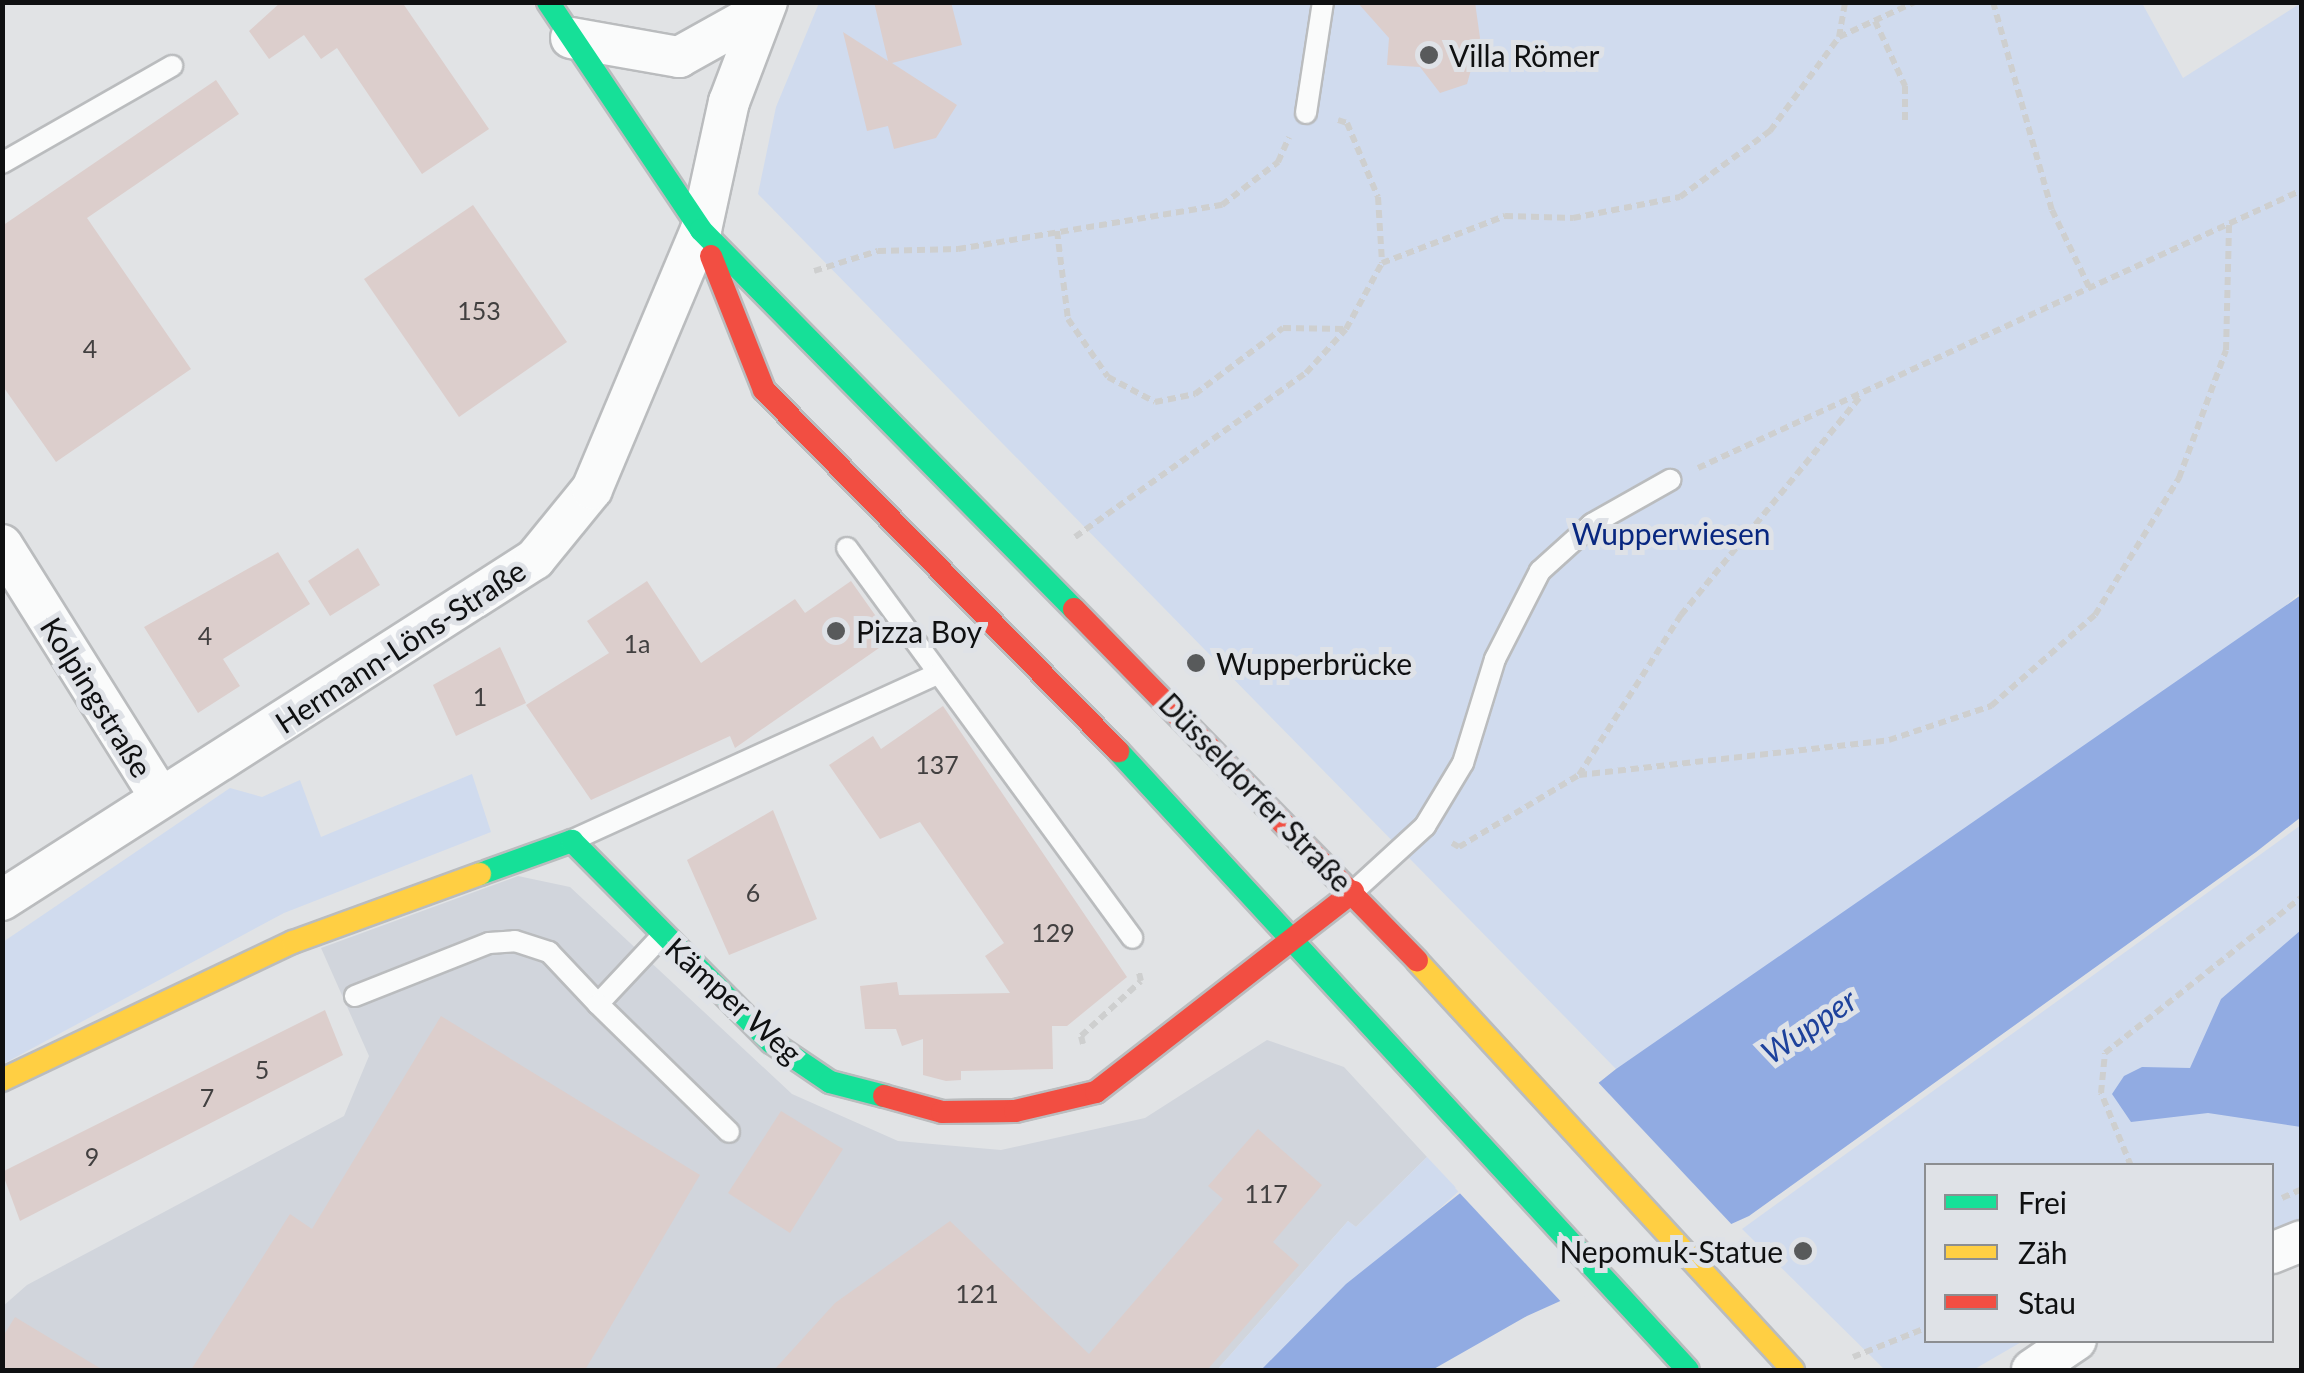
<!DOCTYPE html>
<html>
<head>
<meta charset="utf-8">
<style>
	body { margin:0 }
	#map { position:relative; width:2304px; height:1373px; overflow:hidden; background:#e1e3e5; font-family:Lato,sans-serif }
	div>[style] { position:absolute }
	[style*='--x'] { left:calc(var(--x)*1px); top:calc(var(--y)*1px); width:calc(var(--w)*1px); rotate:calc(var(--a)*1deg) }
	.built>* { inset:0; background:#d1d5dc }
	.green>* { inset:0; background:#d0dbee }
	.water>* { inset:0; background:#91abe2 }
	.pier>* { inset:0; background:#e1e3e5 }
	.building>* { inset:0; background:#dccecc }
	.path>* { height:6px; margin-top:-3px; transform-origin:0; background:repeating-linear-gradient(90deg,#cecfcf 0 8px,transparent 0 13px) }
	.roads { filter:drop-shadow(2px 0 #babcbe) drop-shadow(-2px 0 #babcbe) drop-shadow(0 2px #babcbe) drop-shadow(0 -2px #babcbe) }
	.lane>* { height:20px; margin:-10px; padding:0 10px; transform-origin:10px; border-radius:10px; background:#fafbfb }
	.street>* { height:40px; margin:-20px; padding:0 20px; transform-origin:20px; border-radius:20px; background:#fafbfb }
	.fast>* { height:22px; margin:-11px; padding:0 11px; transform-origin:11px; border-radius:11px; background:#16e098 }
	.slow>* { height:22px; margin:-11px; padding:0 11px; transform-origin:11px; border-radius:11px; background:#ffcf43 }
	.jam>* { height:22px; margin:-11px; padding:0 11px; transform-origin:11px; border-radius:11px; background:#f24e42 }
	.dots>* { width:28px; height:28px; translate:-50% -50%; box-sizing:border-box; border:5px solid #dfe2e7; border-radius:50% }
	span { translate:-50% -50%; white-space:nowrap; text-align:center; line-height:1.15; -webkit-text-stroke:10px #dfe2e7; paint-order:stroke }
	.number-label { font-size:25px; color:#424040 }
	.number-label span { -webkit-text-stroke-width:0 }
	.poi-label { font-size:30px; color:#0f1011 }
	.left { translate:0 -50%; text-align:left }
	.right { translate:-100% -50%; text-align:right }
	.park-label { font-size:30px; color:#082780 }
	.street-label { font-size:30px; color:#0f1011 }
	.water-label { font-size:32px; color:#1e429c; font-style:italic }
	.frame { position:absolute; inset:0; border:5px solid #0f1011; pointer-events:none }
	.legend { position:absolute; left:1924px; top:1163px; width:350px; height:180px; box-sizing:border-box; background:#dfe2e7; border:2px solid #8c8e91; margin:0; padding:12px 18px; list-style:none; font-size:30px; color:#0f1011 }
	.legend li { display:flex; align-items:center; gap:20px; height:50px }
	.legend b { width:50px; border:2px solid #8c8e91 }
</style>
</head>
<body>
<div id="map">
	<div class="built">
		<i style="clip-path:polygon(518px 876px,570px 887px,792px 1094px,898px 1141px,1001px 1150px,1145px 1118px,1267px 1040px,1344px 1067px,1427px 1157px,1356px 1227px,1348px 1221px,1217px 1370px,3px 1370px,2px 1307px,27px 1285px,344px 1116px,369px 1056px,321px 948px)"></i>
	</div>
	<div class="green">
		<i style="clip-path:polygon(819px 3px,2142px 3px,2183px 78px,2301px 3px,2301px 592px,2250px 637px,1616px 1069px,758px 194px,776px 107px)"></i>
		<i style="clip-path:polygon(472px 774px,491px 832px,284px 913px,3px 1064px,3px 942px,230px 788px,262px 797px,300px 780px,321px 837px)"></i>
		<i style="clip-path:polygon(2301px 825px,2301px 1219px,2272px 1232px,2272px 1166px,1926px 1166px,1926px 1340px,2023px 1341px,1973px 1370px,1885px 1370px,1742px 1229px)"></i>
		<i style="clip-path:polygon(1427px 1157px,1459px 1191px,1261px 1370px,1217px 1370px,1348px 1221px,1356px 1227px)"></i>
	</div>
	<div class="water">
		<i style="clip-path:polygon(2301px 595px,2301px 817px,2256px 852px,1749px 1216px,1527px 1316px,1432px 1370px,1261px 1370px,1346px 1284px,1616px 1069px)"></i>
		<i style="clip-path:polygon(2301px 930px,2301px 1127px,2208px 1113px,2131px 1122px,2112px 1094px,2124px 1076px,2142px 1067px,2190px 1068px,2221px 999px)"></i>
	</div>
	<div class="pier">
		<i style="clip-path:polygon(1595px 1079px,1735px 1228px,1565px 1306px,1455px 1188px)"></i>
	</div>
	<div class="building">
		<i style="clip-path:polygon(281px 2px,402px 2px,489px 129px,422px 174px,337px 48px,321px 59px,304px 35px,269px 59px,249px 31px)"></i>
		<i style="clip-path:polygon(874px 2px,951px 2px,962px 45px,892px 63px,957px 105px,936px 138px,894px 149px,888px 126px,867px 131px,843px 32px,888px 61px)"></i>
		<i style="clip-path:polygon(1357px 2px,1475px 2px,1480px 38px,1467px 84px,1440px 93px,1420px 67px,1387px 65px,1389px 38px)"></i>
		<i style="clip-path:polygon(216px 80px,239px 114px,87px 218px,191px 369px,56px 462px,2px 385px,2px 226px)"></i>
		<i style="clip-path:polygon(473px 205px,567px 342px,459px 417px,364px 279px)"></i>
		<i style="clip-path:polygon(358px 548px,380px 585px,330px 616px,308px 581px)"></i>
		<i style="clip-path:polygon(278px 552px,310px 604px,223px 659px,240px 686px,198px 713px,144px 627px)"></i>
		<i style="clip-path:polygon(647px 581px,701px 663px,795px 599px,805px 613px,851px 581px,892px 639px,735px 748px,730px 736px,591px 800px,526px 705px,609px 653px,587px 621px)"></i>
		<i style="clip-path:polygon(500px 647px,526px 703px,456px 736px,433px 685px)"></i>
		<i style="clip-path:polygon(943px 706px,1127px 977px,1067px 1026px,1052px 1026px,1053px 1069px,961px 1071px,961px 1080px,946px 1081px,923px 1075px,923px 1039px,902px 1046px,896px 1029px,865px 1029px,860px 986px,897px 982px,899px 995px,1010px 993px,985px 956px,1004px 943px,920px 822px,880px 839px,829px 765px,873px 736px,881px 749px)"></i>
		<i style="clip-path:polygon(773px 810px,817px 919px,729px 955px,687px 860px)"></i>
		<i style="clip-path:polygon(325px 1010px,343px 1055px,20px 1221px,2px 1172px)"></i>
		<i style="clip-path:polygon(441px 1016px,700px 1175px,585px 1370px,191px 1370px,290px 1214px,312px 1229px)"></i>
		<i style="clip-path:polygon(781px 1111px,843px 1149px,790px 1233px,728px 1193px)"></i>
		<i style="clip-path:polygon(1258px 1129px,1322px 1185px,1273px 1242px,1299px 1265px,1207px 1370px,774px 1370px,835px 1303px,950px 1221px,1089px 1354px,1223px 1199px,1208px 1186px)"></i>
		<i style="clip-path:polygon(15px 1317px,103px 1370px,2px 1370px,2px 1338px)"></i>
	</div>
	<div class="path">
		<i style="--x:1993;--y:2;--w:216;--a:74.2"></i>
		<i style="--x:2052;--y:210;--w:85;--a:64.3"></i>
		<i style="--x:1875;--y:21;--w:72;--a:65.2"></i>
		<i style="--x:1905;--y:86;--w:35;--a:90"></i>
		<i style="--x:1839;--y:37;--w:84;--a:-24.7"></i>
		<i style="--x:1338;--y:120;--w:9;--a:18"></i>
		<i style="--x:1347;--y:123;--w:80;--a:67.3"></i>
		<i style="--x:1378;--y:197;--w:66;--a:86.5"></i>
		<i style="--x:1382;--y:263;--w:132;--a:-20.9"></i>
		<i style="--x:1505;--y:216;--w:68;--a:1.7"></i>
		<i style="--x:1573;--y:218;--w:109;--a:-11.1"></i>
		<i style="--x:1680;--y:197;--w:112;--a:-36.3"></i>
		<i style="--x:1770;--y:131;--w:117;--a:-53.7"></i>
		<i style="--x:1839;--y:37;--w:36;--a:-80"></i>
		<i style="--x:1057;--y:231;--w:89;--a:82.9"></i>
		<i style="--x:1068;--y:319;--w:70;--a:55.4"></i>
		<i style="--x:1108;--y:377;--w:53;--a:28"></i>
		<i style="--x:1155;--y:402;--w:41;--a:-11.3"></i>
		<i style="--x:1195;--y:394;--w:110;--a:-36.9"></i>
		<i style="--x:1283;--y:328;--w:63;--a:0.9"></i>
		<i style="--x:814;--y:271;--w:67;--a:-17.4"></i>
		<i style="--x:878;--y:251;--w:80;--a:-1.4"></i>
		<i style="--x:958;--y:249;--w:268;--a:-9.5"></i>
		<i style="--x:1222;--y:205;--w:71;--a:-37.5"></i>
		<i style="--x:1278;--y:162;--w:27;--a:-66"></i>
		<i style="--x:1698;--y:468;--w:665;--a:-24.71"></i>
		<i style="--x:1075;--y:537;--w:283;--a:-35.4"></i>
		<i style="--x:1306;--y:373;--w:59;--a:-47.7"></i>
		<i style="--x:1346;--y:329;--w:75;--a:-61.4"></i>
		<i style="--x:1579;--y:775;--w:312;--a:-6.4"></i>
		<i style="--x:1889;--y:740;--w:108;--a:-18.4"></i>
		<i style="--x:1991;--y:706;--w:138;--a:-41.2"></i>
		<i style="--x:2095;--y:615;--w:161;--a:-58.5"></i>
		<i style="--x:2179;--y:478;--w:136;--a:-69.8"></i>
		<i style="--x:2226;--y:350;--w:125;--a:-88.6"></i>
		<i style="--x:1452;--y:843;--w:8;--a:30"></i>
		<i style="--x:1459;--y:847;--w:140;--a:-31"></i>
		<i style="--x:1579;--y:775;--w:190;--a:-57.5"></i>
		<i style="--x:1681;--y:615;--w:285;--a:-50.6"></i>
		<i style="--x:1083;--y:1044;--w:8;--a:-104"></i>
		<i style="--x:1081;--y:1036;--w:81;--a:-42.5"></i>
		<i style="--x:1141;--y:981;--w:12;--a:-104"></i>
		<i style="--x:2131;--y:1166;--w:79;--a:-112.3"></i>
		<i style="--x:2101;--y:1093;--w:40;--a:-84.3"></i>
		<i style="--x:2105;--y:1053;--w:251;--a:-38.4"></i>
		<i style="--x:2282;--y:1198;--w:22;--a:-24"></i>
		<i style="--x:1853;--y:1357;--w:79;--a:-21.7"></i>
	</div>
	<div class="roads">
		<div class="lane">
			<i style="--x:1306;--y:113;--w:112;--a:-81.3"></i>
			<i style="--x:2;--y:163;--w:196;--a:-29.7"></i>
			<i style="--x:847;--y:548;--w:483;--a:53.8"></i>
			<i style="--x:575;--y:839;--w:398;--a:-24.5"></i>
			<i style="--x:1353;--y:892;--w:98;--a:-42.5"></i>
			<i style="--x:1425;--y:826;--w:74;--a:-58.9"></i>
			<i style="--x:1463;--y:763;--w:109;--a:-72.9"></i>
			<i style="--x:1495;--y:659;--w:99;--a:-62.9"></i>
			<i style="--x:1540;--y:571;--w:70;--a:-42.1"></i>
			<i style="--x:1592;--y:524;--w:90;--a:-29.4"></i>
			<i style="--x:355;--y:996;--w:144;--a:-21.6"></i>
			<i style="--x:489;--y:943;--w:26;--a:-4"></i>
			<i style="--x:515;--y:941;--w:36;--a:18"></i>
			<i style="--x:549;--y:952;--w:71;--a:46.7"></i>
			<i style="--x:598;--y:1004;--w:92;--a:-46.8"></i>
			<i style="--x:598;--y:1004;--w:183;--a:44.3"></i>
		</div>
		<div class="street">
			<i style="--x:571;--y:38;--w:110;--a:10"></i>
			<i style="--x:679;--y:57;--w:93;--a:-29.1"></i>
			<i style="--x:2;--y:545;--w:297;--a:57.9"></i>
			<i style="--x:2;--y:900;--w:633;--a:-32.61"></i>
			<i style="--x:535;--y:559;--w:90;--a:-50.8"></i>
			<i style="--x:592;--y:489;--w:281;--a:-67.2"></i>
			<i style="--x:701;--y:230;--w:131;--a:-77.7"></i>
			<i style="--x:729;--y:102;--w:107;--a:-69.2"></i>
			<i style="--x:2272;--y:1253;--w:32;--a:-22"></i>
			<i style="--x:2032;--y:1370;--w:53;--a:-34.3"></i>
		</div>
		<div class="fast">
			<i style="--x:548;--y:2;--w:275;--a:56.1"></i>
			<i style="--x:701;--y:230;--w:532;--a:45.46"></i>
			<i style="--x:1118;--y:751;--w:841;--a:47.36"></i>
			<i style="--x:480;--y:874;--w:98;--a:-19.7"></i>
			<i style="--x:572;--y:841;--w:283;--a:45.3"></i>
			<i style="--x:771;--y:1042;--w:71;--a:34.1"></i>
			<i style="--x:830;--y:1082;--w:56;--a:14.5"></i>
		</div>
		<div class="slow">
			<i style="--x:1417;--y:961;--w:556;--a:47.41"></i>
			<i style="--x:2;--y:1080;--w:322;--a:-25.4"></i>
			<i style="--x:293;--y:942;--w:199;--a:-20"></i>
		</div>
		<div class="jam">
			<i style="--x:711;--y:256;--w:144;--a:68.4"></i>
			<i style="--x:764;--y:390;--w:506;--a:45.56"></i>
			<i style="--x:1074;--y:609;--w:491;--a:45.7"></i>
			<i style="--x:884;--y:1096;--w:60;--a:15.4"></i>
			<i style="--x:942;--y:1112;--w:73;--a:-0.8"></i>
			<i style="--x:1015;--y:1111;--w:83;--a:-13.2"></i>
			<i style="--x:1096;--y:1092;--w:326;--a:-37.9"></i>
		</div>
	</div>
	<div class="dots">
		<i style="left:1429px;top:55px;background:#585a5b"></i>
		<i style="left:836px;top:631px;background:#585a5b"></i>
		<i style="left:1196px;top:663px;background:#585a5b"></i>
		<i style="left:1803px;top:1251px;background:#585a5b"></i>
	</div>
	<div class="number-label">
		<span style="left:479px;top:310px">153</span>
		<span style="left:90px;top:348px">4</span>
		<span style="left:205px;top:635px">4</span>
		<span style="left:637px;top:643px">1a</span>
		<span style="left:480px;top:696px">1</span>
		<span style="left:937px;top:764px">137</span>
		<span style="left:753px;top:892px">6</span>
		<span style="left:1053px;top:932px">129</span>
		<span style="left:262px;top:1069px">5</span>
		<span style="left:207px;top:1097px">7</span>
		<span style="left:92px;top:1156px">9</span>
		<span style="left:1266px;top:1193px">117</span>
		<span style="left:977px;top:1293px">121</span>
	</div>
	<div class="poi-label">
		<span class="left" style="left:1449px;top:55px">Villa Römer</span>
		<span class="left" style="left:856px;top:631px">Pizza Boy</span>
		<span class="left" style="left:1216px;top:663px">Wupperbrücke</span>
		<span class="right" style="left:1783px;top:1251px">Nepomuk-Statue</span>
	</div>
	<div class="park-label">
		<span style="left:1671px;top:533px">Wupperwiesen</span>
	</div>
	<div class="street-label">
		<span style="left:400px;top:646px;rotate:-33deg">Hermann-Löns-Straße</span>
		<span style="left:97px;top:697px;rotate:58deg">Kolpingstraße</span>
		<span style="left:1256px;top:792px;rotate:46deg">Düsseldorfer Straße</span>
		<span style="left:734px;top:1000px;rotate:42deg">Kämper Weg</span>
	</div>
	<div class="water-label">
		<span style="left:1809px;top:1026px;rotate:-34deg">Wupper</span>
	</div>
	<div class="frame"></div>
	<ul class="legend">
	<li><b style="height:12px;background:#16e098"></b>Frei</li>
	<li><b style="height:12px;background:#ffcf43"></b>Zäh</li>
	<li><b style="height:12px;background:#f24e42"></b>Stau</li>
	</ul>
</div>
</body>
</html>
